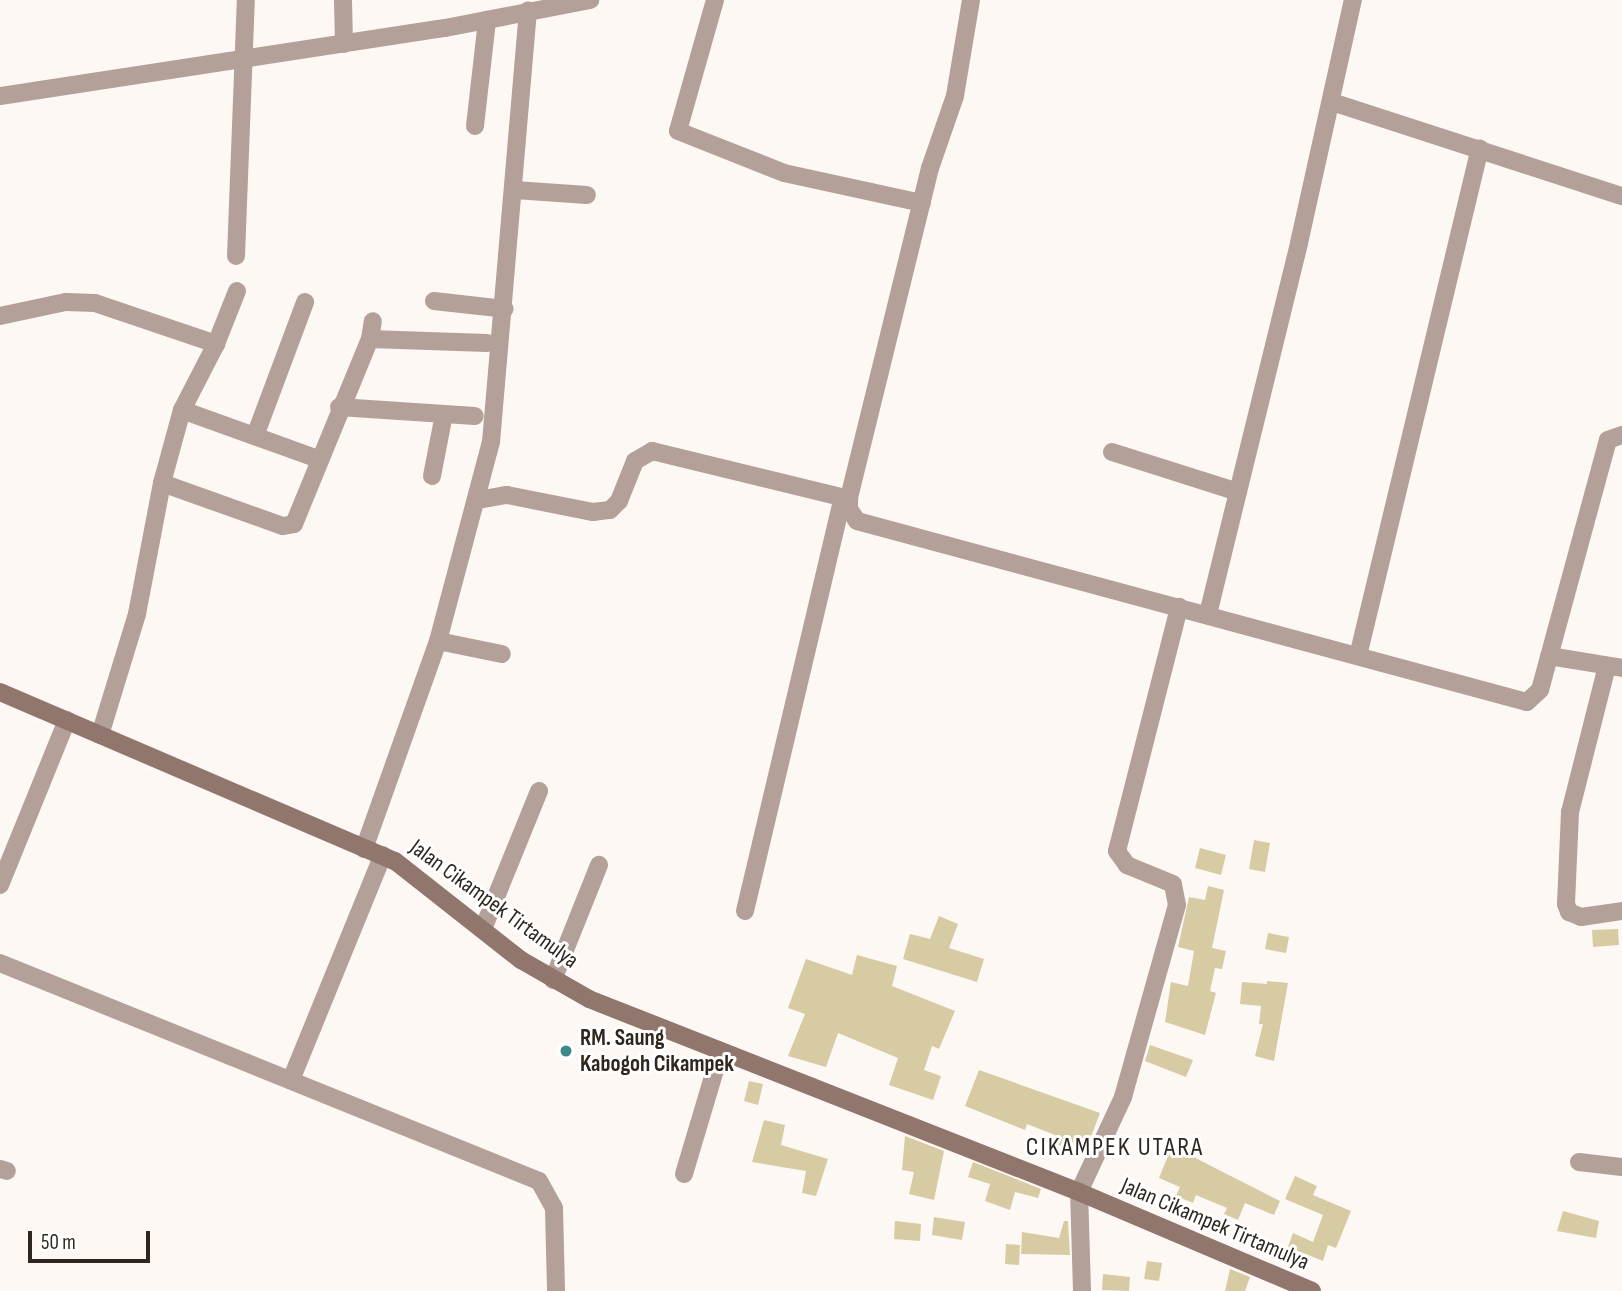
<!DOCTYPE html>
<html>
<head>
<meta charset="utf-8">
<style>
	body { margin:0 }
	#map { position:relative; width:1622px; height:1291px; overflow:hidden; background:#fdf8f4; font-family:"Sofia Sans Condensed",sans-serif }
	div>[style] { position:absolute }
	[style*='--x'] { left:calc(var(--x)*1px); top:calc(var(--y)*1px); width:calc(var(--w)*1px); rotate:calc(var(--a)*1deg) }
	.building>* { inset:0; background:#d7cba4 }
	.street>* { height:18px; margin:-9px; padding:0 9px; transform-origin:9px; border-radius:9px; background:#b3a099 }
	.secondary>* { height:18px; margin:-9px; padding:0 9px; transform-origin:9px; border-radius:9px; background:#90766c }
	.dots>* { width:19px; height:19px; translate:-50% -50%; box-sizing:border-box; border:4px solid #fff; border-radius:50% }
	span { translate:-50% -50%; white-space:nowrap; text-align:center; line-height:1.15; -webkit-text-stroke:6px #fff; paint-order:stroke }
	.street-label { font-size:23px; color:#2f271f }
	.poi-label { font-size:23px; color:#2f271f; font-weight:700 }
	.left { translate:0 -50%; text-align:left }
	.quarter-label { font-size:26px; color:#2f271f; letter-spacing:2px }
	.scale { position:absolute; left:28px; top:1231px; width:122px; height:32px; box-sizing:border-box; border:4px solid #2f271f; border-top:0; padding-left:9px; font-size:21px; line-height:24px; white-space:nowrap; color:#2f271f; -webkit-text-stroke:5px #fff; paint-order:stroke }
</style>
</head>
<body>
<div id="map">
	<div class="building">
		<i style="clip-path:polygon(1254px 840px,1270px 843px,1265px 872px,1249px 869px)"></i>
		<i style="clip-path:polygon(1200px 848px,1226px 855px,1221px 875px,1195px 868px)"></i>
		<i style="clip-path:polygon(1208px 886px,1224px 890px,1212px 948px,1226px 951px,1222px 969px,1215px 968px,1210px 991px,1216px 993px,1205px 1035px,1165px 1022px,1171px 982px,1188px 986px,1194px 951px,1178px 947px,1189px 897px,1205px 900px)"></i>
		<i style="clip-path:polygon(939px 916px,958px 924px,949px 948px,984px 959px,977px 982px,903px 959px,910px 934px,930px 939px)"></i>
		<i style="clip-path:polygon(1618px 929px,1619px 945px,1593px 947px,1592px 930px)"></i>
		<i style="clip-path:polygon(1268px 933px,1289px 937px,1286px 953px,1265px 949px)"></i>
		<i style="clip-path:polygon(857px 955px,897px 966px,892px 986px,955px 1011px,939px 1049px,932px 1046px,924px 1070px,941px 1076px,933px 1100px,889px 1085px,898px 1058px,838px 1033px,826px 1067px,788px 1056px,805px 1014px,788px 1008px,806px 959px,852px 975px)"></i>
		<i style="clip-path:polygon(1267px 981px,1288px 983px,1274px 1061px,1255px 1056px,1263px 1024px,1259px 1024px,1261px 1006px,1240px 1004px,1242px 982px,1267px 984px)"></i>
		<i style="clip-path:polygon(1150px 1045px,1193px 1060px,1186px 1077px,1145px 1061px)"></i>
		<i style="clip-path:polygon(979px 1070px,1100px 1113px,1087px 1147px,1075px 1142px,1072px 1150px,1053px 1143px,1055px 1135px,1027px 1124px,1025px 1130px,965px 1106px)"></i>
		<i style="clip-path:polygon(749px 1081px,763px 1084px,758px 1105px,744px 1101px)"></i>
		<i style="clip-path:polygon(764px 1120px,785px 1125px,781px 1145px,828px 1159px,816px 1196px,802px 1193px,806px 1171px,752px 1162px)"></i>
		<i style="clip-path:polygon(905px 1136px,944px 1151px,934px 1200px,909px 1194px,914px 1172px,902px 1170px)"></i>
		<i style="clip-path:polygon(1172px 1146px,1280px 1201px,1274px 1215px,1245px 1203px,1238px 1220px,1224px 1214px,1227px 1208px,1196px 1195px,1193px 1203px,1176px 1196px,1180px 1187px,1159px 1178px)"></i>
		<i style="clip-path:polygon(973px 1162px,1041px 1189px,1038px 1198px,1015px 1192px,1010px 1210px,985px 1201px,990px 1184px,968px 1177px)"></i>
		<i style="clip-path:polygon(1295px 1176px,1317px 1186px,1313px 1195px,1351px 1211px,1336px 1248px,1328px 1245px,1323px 1261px,1288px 1247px,1293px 1233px,1313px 1242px,1323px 1215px,1285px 1199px)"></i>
		<i style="clip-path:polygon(1563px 1211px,1599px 1221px,1596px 1238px,1557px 1231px)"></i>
		<i style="clip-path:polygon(934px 1217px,965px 1222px,962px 1240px,932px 1235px)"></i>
		<i style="clip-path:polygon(895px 1221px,921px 1224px,920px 1241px,894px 1239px)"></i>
		<i style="clip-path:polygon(1064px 1221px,1068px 1221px,1070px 1255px,1021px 1254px,1022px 1232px,1059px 1238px)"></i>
		<i style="clip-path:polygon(1006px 1244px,1020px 1245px,1019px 1265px,1005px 1264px)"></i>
		<i style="clip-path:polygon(1147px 1261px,1162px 1263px,1159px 1281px,1144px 1279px)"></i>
		<i style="clip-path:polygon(1230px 1269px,1250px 1277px,1245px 1291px,1225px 1291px)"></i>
		<i style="clip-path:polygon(1103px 1274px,1130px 1277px,1129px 1291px,1102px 1290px)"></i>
	</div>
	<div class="street">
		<i style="--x:343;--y:0;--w:44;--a:88.7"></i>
		<i style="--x:715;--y:0;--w:136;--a:105.8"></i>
		<i style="--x:678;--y:131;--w:114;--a:21.6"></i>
		<i style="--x:784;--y:173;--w:141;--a:12.3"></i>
		<i style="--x:971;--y:0;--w:97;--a:99.5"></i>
		<i style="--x:955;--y:96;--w:76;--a:109.1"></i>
		<i style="--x:930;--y:168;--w:341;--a:103.8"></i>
		<i style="--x:849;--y:499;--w:10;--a:90"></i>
		<i style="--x:849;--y:509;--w:14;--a:56"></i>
		<i style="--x:857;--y:521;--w:694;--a:15.12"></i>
		<i style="--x:1527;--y:702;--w:18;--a:-43"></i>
		<i style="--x:1540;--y:690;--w:259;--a:-74.8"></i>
		<i style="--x:1608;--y:440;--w:15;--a:-20"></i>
		<i style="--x:0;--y:96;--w:450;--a:-8.7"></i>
		<i style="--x:445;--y:28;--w:148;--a:-10.9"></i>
		<i style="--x:1332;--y:102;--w:305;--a:18"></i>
		<i style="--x:475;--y:126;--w:107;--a:-83.5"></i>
		<i style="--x:515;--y:190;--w:72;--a:4"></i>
		<i style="--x:236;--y:256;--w:256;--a:-87.8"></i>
		<i style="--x:434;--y:301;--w:71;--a:6.4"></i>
		<i style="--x:0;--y:316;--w:67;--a:-12"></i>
		<i style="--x:66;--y:302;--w:29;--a:2"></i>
		<i style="--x:95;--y:303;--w:128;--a:18.7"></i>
		<i style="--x:216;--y:344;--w:57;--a:-68.4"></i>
		<i style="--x:370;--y:339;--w:117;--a:2"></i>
		<i style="--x:339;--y:407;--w:136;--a:3.8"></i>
		<i style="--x:182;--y:410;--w:145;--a:19.8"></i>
		<i style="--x:255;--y:436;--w:143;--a:-69.5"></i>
		<i style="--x:1112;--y:452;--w:132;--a:17.6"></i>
		<i style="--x:432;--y:476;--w:63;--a:-79"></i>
		<i style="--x:162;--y:483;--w:128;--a:19.6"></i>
		<i style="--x:283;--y:526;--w:11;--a:-10"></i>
		<i style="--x:294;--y:524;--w:200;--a:-67.7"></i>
		<i style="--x:370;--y:339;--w:18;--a:-81"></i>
		<i style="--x:478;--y:500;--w:29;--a:-10"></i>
		<i style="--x:507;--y:495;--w:88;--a:11.2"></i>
		<i style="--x:593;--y:512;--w:17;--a:-7"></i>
		<i style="--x:610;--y:510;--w:13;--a:-45"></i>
		<i style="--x:619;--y:501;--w:43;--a:-68.2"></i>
		<i style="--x:635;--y:461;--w:20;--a:-30"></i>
		<i style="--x:652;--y:451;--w:203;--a:13.7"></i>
		<i style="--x:1208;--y:614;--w:382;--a:-76.2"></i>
		<i style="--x:1299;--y:243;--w:249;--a:-77.5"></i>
		<i style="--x:438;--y:641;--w:65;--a:11.5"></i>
		<i style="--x:1358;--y:656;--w:522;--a:-76.5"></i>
		<i style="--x:1549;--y:656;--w:74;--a:9.3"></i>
		<i style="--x:1607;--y:666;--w:151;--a:104.2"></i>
		<i style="--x:1570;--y:812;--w:92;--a:92.5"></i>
		<i style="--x:1566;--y:904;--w:9;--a:69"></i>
		<i style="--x:1569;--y:912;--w:13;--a:23"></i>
		<i style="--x:1581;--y:917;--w:41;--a:-8.3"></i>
		<i style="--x:100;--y:735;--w:127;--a:-73"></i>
		<i style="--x:137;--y:614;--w:133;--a:-79.2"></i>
		<i style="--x:162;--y:483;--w:76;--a:-74.7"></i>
		<i style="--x:182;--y:410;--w:74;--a:-62.7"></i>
		<i style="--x:364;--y:849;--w:221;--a:-70.4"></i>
		<i style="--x:438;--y:641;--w:206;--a:-75.1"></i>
		<i style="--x:491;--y:442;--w:433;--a:-85.1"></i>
		<i style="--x:0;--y:885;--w:178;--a:-67.9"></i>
		<i style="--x:745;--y:911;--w:425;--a:-76.7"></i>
		<i style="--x:483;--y:929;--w:149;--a:-67.9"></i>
		<i style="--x:0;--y:963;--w:581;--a:22.02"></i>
		<i style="--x:539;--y:1181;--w:31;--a:61"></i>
		<i style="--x:554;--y:1208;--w:83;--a:88.6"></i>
		<i style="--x:553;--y:980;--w:124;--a:-68.2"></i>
		<i style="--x:291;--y:1080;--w:243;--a:-67.8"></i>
		<i style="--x:1579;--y:1162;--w:43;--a:6.6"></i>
		<i style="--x:0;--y:1169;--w:7;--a:16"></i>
		<i style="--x:684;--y:1174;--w:126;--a:-73.4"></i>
		<i style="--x:1082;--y:1291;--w:99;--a:-91.7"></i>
		<i style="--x:1079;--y:1192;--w:105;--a:-65.1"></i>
		<i style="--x:1123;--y:1097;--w:199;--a:-74.3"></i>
		<i style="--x:1177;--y:905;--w:21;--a:-101"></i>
		<i style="--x:1173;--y:884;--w:50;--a:-157.6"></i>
		<i style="--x:1127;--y:865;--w:17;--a:-126"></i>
		<i style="--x:1117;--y:851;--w:252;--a:-75.7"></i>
	</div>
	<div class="secondary">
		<i style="--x:0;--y:692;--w:430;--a:23.2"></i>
		<i style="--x:395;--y:861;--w:160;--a:38.2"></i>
		<i style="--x:521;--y:960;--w:78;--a:29.8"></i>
		<i style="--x:589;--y:999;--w:527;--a:21.5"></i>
		<i style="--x:1079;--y:1192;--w:253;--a:23"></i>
	</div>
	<div class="dots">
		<i style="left:566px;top:1051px;background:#40898b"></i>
	</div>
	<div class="street-label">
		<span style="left:494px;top:904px;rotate:36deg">Jalan Cikampek Tirtamulya</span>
		<span style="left:1215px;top:1224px;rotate:23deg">Jalan Cikampek Tirtamulya</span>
	</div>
	<div class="poi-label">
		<span class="left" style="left:580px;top:1051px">RM. Saung<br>Kabogoh Cikampek</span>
	</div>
	<div class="quarter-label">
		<span style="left:1115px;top:1148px">CIKAMPEK UTARA</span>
	</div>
	<div class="scale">50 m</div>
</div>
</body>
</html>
